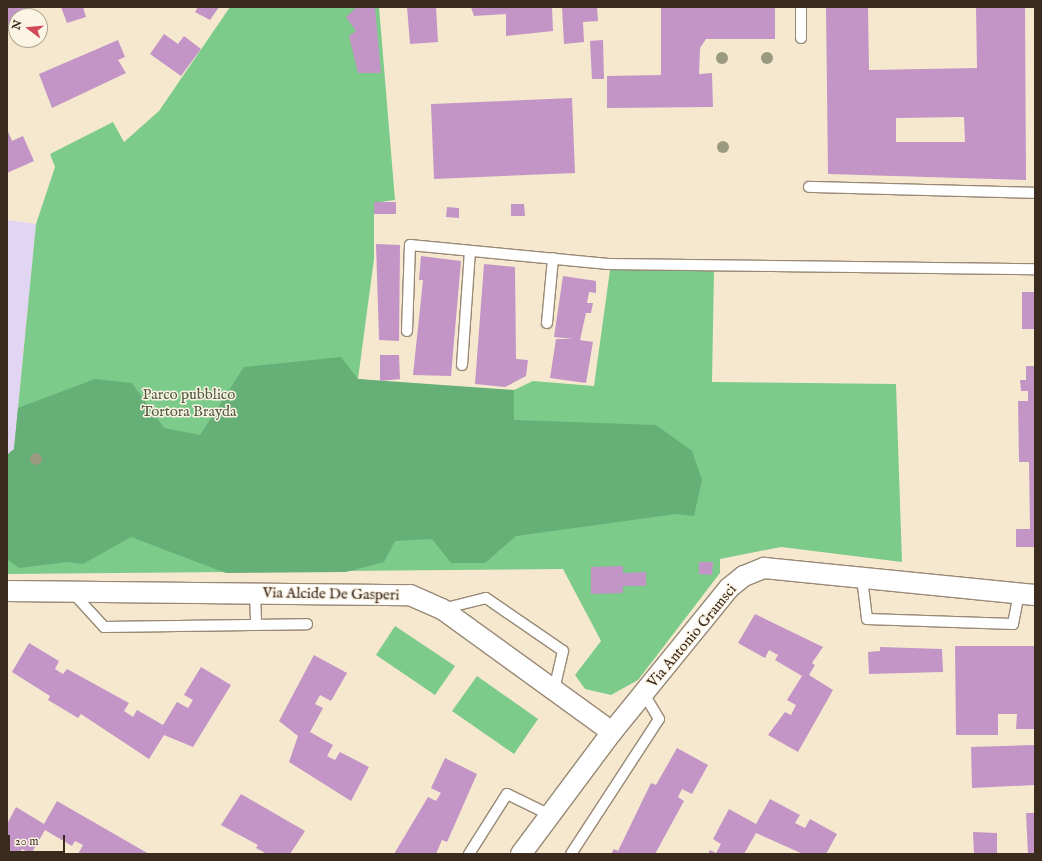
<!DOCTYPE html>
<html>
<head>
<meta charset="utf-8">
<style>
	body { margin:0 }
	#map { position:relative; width:1042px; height:861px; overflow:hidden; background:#f6e8cf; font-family:"IM FELL English",serif }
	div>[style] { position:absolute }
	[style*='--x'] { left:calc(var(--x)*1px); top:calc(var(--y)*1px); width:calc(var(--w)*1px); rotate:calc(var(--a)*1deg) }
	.built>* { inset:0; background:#e2d4f3 }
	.green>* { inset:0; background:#7dcb8b }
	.forest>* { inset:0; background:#66af77 }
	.building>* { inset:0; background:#c295c6 }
	.roads { filter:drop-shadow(1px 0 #988976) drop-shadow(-1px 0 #988976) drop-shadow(0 1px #988976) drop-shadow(0 -1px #988976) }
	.lane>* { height:10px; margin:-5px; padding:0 5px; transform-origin:5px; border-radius:5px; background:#fff }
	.street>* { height:20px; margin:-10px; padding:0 10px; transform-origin:10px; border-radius:10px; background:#fff }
	.trees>* { width:12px; height:12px; margin:-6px; border-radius:50%; background:#9a9a80 }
	span { translate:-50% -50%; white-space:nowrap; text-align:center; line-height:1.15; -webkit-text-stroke:3px #fcf5e5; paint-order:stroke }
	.park-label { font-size:15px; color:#4f5a3f }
	.street-label { font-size:15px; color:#3b2a1e }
	.frame { position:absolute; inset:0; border:8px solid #3b2a1e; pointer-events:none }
	.north { position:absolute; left:8px; top:8px; width:40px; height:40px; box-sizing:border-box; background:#fcf5e5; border:1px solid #afa495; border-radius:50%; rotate:286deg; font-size:11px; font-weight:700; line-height:16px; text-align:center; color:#3b2a1e }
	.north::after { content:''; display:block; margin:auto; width:14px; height:18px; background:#d1495b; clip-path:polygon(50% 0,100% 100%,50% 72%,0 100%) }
	.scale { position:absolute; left:8px; top:835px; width:57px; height:18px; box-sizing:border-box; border:2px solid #3b2a1e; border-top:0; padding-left:5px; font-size:12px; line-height:14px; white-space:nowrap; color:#3b2a1e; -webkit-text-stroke:3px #fcf5e5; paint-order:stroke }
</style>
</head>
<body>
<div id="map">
	<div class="built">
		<i style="clip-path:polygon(7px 220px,36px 224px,14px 449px,7px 455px)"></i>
	</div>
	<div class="green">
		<i style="clip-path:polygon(230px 7px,379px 7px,395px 200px,374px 203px,374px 259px,358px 379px,477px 391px,514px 390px,533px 381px,594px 386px,610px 270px,714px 270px,712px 382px,896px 384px,902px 562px,781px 547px,720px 559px,720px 573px,638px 680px,611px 695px,585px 689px,575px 675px,601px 641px,563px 569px,7px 574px,7px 455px,14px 449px,36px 224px,55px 167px,50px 154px,113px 122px,124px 142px,159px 111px)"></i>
		<i style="clip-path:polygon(395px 626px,455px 666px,435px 695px,376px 655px)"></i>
		<i style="clip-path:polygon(477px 676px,538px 719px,514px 754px,452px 711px)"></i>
	</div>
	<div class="forest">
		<i style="clip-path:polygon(341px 357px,358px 379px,514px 390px,514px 420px,656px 425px,692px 451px,702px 480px,694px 516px,676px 514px,516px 536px,485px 563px,451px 563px,432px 539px,395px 541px,384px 562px,346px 572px,226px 573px,131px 537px,83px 564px,67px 562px,19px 568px,7px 559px,7px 455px,14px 449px,18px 408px,95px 379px,132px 383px,164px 428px,200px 435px,244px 367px)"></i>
	</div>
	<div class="building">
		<i style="clip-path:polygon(7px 7px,27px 7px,27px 16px,16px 16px,16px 31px,7px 31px)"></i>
		<i style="clip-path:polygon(61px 7px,83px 7px,86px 17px,67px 23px)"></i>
		<i style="clip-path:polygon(198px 7px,219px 7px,210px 20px,195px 12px)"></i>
		<i style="clip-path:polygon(357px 7px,375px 7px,381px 73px,358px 73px,349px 36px,356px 31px,346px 17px)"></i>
		<i style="clip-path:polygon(407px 7px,436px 7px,438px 42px,410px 44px)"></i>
		<i style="clip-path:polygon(471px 7px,552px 7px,553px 31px,506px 36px,506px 14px,474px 16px)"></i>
		<i style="clip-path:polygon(562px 7px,597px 7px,598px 21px,583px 22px,584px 42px,564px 44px)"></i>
		<i style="clip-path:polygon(661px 7px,775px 7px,775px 39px,706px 39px,700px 48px,699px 74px,712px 73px,713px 107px,607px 108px,607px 76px,661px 75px)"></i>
		<i style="clip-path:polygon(evenodd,826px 7px,868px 7px,869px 70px,977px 68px,976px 7px,1025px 7px,1026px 180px,828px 174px,826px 7px,964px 117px,965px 142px,896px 142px,896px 118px,964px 117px)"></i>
		<i style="clip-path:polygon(164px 34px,178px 44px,184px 36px,201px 49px,181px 76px,150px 54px)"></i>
		<i style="clip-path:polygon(118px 40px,125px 57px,118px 60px,126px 73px,52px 108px,39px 74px)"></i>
		<i style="clip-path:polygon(603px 40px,604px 79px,592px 79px,590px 41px)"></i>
		<i style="clip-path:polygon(572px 98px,575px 173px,434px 179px,431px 104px)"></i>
		<i style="clip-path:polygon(7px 129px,12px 141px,23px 136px,34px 161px,7px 173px)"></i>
		<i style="clip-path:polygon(374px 202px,396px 202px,396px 214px,374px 214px)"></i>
		<i style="clip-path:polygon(511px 204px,524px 204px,525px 216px,511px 216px)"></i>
		<i style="clip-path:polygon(447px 207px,459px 208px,459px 218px,446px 217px)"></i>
		<i style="clip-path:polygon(376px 244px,400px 245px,399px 341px,379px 340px)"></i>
		<i style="clip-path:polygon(421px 256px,461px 261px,451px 376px,413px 375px,423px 280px,419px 280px)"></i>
		<i style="clip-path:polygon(484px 264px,515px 267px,516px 359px,528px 360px,526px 376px,505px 387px,475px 384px)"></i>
		<i style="clip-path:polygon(563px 276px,596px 281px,596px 293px,589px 292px,587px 303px,593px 303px,591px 313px,586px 313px,580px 340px,593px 342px,586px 383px,550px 378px,556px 339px,573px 339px,554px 337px)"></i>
		<i style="clip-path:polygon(1022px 292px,1035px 292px,1035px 329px,1022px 329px)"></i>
		<i style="clip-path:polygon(380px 355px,399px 355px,400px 379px,380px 381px)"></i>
		<i style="clip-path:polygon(1026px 366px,1035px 366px,1035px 547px,1016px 547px,1016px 529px,1030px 529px,1029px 462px,1019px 462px,1018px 401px,1028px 401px,1028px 391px,1021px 391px,1020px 380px,1026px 380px)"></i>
		<i style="clip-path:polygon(699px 562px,713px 562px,712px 575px,699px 574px)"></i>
		<i style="clip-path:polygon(623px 566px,623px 573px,646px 572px,646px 586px,623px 586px,623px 593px,591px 594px,591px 567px)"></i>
		<i style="clip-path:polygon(755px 614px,823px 647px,812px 663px,815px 665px,809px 675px,833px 690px,798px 752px,768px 735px,785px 712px,791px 715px,796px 705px,787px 700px,802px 676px,775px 660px,778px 655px,769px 650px,765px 658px,738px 643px)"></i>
		<i style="clip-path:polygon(29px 643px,59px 661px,55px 669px,63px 674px,67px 669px,129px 703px,124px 711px,133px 717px,137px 710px,163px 725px,177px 702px,188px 708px,193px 700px,184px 695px,201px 667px,231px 685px,193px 747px,164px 735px,149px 759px,81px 714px,78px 718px,48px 700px,50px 696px,12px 672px)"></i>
		<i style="clip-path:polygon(955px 646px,1035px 646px,1035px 729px,1016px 729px,1017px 714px,998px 714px,998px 735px,956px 735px)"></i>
		<i style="clip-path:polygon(880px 647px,942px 649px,943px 672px,869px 674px,868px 652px,880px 651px)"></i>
		<i style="clip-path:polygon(314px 655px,347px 673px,331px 701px,320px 695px,315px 704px,323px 708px,310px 732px,333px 745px,327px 756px,335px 760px,340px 752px,369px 767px,351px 801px,289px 762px,298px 736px,279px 721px)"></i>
		<i style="clip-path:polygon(1035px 745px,1035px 785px,972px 788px,971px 747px)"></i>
		<i style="clip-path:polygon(677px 748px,708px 765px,692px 794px,682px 789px,678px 797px,684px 801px,655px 854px,611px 854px,614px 849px,618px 851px,651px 783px,656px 785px)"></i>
		<i style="clip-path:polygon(445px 758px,477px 774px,447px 842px,442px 840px,436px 854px,394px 854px,428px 797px,436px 801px,441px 793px,431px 788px)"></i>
		<i style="clip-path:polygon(241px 794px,305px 831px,290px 854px,267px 854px,256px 848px,258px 845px,221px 825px)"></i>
		<i style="clip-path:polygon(770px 799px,800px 815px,795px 823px,805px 828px,810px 819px,837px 834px,826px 854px,803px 854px,756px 833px,744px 854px,708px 854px,710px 850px,716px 853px,721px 844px,713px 839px,729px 809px,756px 824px)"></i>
		<i style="clip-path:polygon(57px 801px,149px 854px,78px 854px,83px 845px,75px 841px,72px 846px,45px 830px,31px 854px,22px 849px,19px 854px,7px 854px,7px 824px,16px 807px,44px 824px)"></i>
		<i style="clip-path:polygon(1026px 813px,1035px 813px,1035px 854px,1028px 854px)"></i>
		<i style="clip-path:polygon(973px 832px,997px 833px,997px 854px,974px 854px)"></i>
	</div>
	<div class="roads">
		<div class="lane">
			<i style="--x:801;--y:7;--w:31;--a:90"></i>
			<i style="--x:809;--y:187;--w:226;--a:1.5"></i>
			<i style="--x:547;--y:323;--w:65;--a:-84.7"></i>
			<i style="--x:407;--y:331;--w:86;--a:-88"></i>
			<i style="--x:410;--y:245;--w:199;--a:5.5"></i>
			<i style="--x:608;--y:264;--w:427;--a:0.7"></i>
			<i style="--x:462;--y:365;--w:114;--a:-86"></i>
			<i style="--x:862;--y:578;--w:41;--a:83"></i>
			<i style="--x:867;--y:619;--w:146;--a:2"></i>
			<i style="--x:1013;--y:624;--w:32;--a:-79"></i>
			<i style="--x:255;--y:592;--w:33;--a:88"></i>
			<i style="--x:73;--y:593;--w:46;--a:47.6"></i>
			<i style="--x:104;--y:627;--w:203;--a:-0.8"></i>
			<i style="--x:442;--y:609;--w:45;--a:-14"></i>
			<i style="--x:486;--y:598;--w:93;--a:34.5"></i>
			<i style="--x:563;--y:651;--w:39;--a:103"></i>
			<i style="--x:469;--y:854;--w:71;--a:-57.7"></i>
			<i style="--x:507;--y:794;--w:48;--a:26"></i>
			<i style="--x:571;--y:854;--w:161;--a:-56.9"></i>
			<i style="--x:659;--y:719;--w:29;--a:-121"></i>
		</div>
		<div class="street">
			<i style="--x:7;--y:591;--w:403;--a:0.6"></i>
			<i style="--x:410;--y:595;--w:35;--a:24"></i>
			<i style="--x:442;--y:609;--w:210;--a:35.9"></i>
			<i style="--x:521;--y:854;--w:152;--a:-53.3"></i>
			<i style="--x:612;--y:732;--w:186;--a:-50.9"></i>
			<i style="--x:729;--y:588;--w:19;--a:-39"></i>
			<i style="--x:744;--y:576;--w:22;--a:-22"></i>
			<i style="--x:764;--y:568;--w:272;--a:5.7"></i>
		</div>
	</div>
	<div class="trees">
		<i style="left:722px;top:58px"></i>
		<i style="left:767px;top:58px"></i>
		<i style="left:723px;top:147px"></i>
		<i style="left:36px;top:459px"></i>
	</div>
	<div class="park-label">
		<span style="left:189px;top:403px">Parco pubblico<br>Tortora Brayda</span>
	</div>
	<div class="street-label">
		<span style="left:331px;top:594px;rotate:1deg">Via Alcide De Gasperi</span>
		<span style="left:692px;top:636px;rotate:-50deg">Via Antonio Gramsci</span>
	</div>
	<div class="frame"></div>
	<div class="north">N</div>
	<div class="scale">20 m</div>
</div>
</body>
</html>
